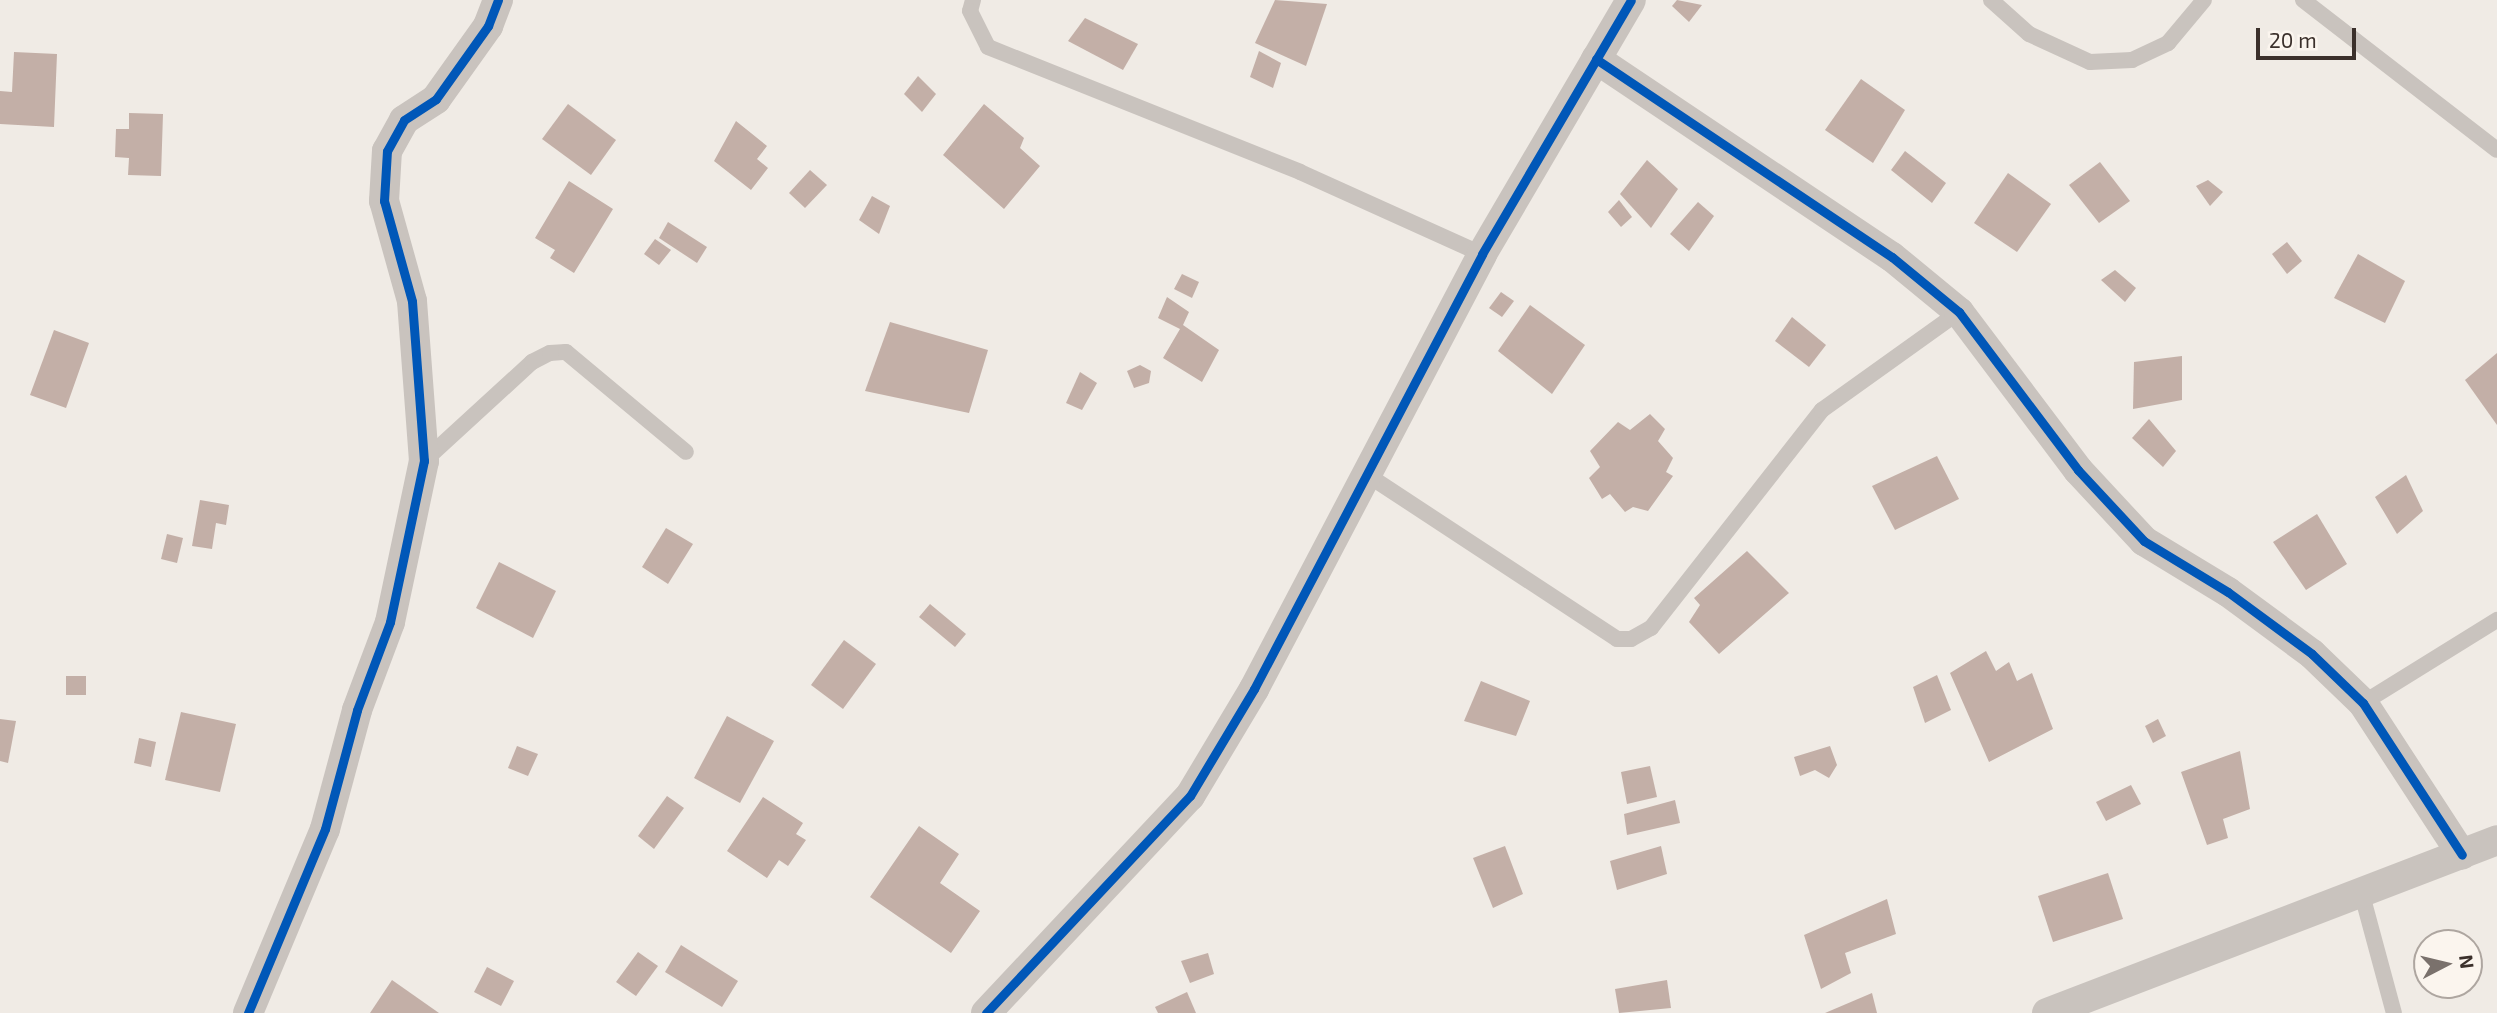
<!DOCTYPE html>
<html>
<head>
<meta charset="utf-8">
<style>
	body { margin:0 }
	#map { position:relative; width:2497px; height:1013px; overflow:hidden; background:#f0ebe5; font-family:"Exo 2",sans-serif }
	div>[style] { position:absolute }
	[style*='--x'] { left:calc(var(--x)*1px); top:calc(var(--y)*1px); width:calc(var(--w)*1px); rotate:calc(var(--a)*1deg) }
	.building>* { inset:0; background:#c3afa7 }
	.lane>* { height:16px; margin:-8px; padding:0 8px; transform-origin:8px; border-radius:8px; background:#c9c3be }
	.street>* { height:30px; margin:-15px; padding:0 15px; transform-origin:15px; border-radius:15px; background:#c9c3be }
	.cycleway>* { height:9px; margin:-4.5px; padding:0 4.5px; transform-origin:4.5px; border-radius:4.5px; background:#0057b8 }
	span { translate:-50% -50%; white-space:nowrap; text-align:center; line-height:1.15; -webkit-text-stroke:5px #fbf5ee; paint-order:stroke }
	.north { position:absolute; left:2413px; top:929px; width:70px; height:70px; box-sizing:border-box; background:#fbf5ee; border:2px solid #aea6a0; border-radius:50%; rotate:83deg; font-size:19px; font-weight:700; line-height:28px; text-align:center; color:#3b302b }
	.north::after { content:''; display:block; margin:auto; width:24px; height:32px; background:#7a716c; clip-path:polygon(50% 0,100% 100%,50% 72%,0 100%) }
	.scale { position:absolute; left:2256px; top:28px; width:100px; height:32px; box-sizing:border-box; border:4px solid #3b302b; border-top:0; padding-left:9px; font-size:21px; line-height:24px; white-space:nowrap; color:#3b302b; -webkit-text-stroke:5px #fbf5ee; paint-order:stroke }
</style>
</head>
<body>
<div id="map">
	<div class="building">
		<i style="clip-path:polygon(1275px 0,1327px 4px,1306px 66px,1255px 43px)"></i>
		<i style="clip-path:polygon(1677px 0,1702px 5px,1689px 22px,1672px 6px)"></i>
		<i style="clip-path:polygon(1085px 18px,1138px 44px,1123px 70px,1068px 41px)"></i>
		<i style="clip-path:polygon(1259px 51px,1281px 63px,1273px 88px,1250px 77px)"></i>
		<i style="clip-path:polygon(14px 52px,57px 54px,54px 127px,0 124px,0 91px,12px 92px)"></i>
		<i style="clip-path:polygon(918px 76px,936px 94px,922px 112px,904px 94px)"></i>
		<i style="clip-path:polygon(1861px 79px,1905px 110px,1873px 163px,1825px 130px)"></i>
		<i style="clip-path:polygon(568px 104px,616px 140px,591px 175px,542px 139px)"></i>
		<i style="clip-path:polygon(984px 104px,1024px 138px,1020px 148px,1040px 166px,1004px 209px,943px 155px)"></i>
		<i style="clip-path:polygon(129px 113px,163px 114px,161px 176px,128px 175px,129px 158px,115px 157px,116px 129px,129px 129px)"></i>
		<i style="clip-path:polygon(736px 121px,767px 146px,757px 159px,768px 168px,751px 190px,714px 161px)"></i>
		<i style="clip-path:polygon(1905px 151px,1946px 183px,1932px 203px,1891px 170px)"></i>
		<i style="clip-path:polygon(1647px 160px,1678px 189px,1651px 228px,1620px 194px)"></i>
		<i style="clip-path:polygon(2100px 162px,2130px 201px,2099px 223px,2069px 185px)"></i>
		<i style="clip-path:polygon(810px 170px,827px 185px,805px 208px,789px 193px)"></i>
		<i style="clip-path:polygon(2008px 173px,2051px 204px,2017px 252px,1974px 223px)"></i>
		<i style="clip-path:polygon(2208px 180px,2223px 192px,2210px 206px,2196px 186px)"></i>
		<i style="clip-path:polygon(569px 181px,613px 209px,574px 273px,550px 258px,555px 250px,535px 238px)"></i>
		<i style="clip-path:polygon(872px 196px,890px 206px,879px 234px,859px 220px)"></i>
		<i style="clip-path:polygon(1619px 200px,1632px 217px,1621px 227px,1608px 212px)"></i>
		<i style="clip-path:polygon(1698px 202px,1714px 216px,1689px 251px,1670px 234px)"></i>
		<i style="clip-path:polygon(668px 222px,707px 247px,697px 263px,659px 238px)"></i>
		<i style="clip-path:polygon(655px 239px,671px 250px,659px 265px,644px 254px)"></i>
		<i style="clip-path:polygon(2287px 242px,2302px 261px,2287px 274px,2272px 254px)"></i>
		<i style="clip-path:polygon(2358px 254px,2405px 281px,2385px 323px,2334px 298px)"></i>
		<i style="clip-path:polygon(2115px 270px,2136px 288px,2125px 302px,2101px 280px)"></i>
		<i style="clip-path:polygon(1182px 274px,1199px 282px,1192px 298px,1174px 289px)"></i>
		<i style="clip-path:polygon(1501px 292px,1514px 301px,1502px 317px,1489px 308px)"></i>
		<i style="clip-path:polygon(1167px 297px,1189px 312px,1183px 325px,1219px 350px,1202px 382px,1163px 358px,1180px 329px,1158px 318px)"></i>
		<i style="clip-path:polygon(1530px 305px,1585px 345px,1552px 394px,1498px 351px)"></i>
		<i style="clip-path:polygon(1792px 317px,1826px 345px,1809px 367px,1775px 341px)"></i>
		<i style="clip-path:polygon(890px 322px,988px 350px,969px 413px,865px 391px)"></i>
		<i style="clip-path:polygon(54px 330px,89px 343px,66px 408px,30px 395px)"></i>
		<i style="clip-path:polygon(2497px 353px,2497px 425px,2465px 380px)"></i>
		<i style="clip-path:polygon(2182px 356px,2182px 400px,2133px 409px,2134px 362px)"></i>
		<i style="clip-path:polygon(1140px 365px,1151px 371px,1149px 383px,1134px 388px,1127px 371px)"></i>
		<i style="clip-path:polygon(1080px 372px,1097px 383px,1082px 410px,1066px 403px)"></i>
		<i style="clip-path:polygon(1650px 414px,1665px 429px,1658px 441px,1673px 458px,1666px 472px,1673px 476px,1648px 511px,1633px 507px,1625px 512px,1610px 494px,1602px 499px,1589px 478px,1600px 467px,1590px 451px,1618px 422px,1630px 430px)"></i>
		<i style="clip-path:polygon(2149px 419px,2176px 451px,2163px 467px,2132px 438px)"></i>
		<i style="clip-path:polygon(1937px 456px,1959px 499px,1895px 530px,1872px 486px)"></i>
		<i style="clip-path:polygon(2406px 475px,2423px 511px,2397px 534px,2375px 497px)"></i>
		<i style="clip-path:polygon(200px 500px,229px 505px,226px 525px,216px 523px,212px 549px,192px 546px)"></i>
		<i style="clip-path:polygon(2317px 514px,2347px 564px,2306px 590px,2273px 542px)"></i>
		<i style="clip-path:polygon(666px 528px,693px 544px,668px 584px,642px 567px)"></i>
		<i style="clip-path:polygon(167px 534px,183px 538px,177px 563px,161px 559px)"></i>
		<i style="clip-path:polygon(1747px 551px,1789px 593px,1719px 654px,1689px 622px,1700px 605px,1694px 598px)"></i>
		<i style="clip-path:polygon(499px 562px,556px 591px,533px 638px,476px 608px)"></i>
		<i style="clip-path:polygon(930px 604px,966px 634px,955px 647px,919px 617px)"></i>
		<i style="clip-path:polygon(844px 640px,876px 664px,843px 709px,811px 685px)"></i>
		<i style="clip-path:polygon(1986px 651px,1996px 671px,2009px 662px,2017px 681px,2032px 673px,2053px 729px,1989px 762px,1950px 673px)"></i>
		<i style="clip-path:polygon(1937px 675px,1951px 710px,1925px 723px,1913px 687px)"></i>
		<i style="clip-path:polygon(66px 676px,86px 676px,86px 695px,66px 695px)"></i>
		<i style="clip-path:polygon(1481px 681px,1530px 701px,1516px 736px,1464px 721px)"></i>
		<i style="clip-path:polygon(181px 712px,236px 724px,220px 792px,165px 780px)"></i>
		<i style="clip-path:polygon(727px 716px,774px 741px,740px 803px,694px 778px)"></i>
		<i style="clip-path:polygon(0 719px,16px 721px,8px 763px,0 761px)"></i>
		<i style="clip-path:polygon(2158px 719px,2166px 736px,2153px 743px,2145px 726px)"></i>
		<i style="clip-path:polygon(139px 738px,156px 742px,151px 767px,134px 763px)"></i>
		<i style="clip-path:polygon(517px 746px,538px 754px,528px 776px,508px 768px)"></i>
		<i style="clip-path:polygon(1830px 746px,1837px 765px,1829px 778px,1815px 770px,1800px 776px,1794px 757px)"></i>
		<i style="clip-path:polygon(2240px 751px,2250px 809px,2223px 819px,2228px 838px,2207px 845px,2181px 772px)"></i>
		<i style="clip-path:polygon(1650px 766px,1657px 797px,1627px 804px,1621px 772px)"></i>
		<i style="clip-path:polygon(2131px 785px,2141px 804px,2106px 821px,2096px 802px)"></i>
		<i style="clip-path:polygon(667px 796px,684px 808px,654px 849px,638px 836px)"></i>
		<i style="clip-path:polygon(763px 797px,803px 823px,796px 834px,806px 840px,788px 866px,779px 860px,767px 878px,727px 851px)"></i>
		<i style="clip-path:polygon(1675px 800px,1680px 823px,1627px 835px,1624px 814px)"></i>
		<i style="clip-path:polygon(919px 826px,959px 854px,940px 883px,980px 911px,951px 953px,870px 897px)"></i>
		<i style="clip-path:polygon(1505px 846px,1523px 894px,1493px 908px,1473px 858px)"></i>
		<i style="clip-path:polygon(1661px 846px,1667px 874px,1617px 890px,1610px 861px)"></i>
		<i style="clip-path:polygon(2108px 873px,2123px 919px,2053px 942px,2038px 896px)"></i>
		<i style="clip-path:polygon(1887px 899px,1896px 934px,1845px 953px,1851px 973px,1821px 989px,1804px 935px)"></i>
		<i style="clip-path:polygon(681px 945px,738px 981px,722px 1007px,665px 972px)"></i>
		<i style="clip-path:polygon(638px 952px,658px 966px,636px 996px,616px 982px)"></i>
		<i style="clip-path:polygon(1208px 953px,1214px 974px,1190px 983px,1181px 961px)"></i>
		<i style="clip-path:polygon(487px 967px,514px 981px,501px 1006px,474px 992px)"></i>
		<i style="clip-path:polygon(392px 980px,439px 1013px,370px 1013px)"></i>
		<i style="clip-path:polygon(1667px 980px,1671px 1008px,1619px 1013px,1615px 989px)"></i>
		<i style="clip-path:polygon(1187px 992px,1196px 1013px,1158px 1013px,1155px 1007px)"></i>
		<i style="clip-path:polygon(1872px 993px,1877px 1013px,1825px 1013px)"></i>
	</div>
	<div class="lane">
		<i style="--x:973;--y:0;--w:11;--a:105"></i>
		<i style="--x:970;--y:11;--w:40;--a:63.4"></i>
		<i style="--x:988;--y:47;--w:336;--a:21.8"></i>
		<i style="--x:1300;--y:172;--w:200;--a:24.3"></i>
		<i style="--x:1991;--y:0;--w:51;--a:41.8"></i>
		<i style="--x:2029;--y:34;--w:67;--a:24.7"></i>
		<i style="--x:2090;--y:62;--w:42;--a:-2.7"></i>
		<i style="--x:2132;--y:60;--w:40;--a:-25"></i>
		<i style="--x:2168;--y:43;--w:56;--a:-50.1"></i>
		<i style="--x:2303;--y:0;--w:245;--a:37.7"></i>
		<i style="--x:424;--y:461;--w:147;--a:-42.5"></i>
		<i style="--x:532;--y:362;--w:20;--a:-27"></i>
		<i style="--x:550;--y:353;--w:16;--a:-4"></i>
		<i style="--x:566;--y:352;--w:156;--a:39.8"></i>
		<i style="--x:1366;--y:474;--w:300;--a:33.3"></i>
		<i style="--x:1617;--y:639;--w:14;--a:0"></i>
		<i style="--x:1631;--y:639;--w:23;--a:-29"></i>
		<i style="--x:1651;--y:628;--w:277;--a:-51.9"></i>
		<i style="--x:1822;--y:410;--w:168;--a:-35.6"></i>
		<i style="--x:2363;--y:703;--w:158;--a:-31.8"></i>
		<i style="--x:2361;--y:891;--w:126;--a:74.9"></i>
	</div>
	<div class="street">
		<i style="--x:1596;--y:59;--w:356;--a:33.8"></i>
		<i style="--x:1892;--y:257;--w:87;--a:39.4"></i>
		<i style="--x:1959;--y:312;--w:198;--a:53"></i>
		<i style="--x:2078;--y:470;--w:97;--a:47.1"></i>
		<i style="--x:2144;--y:541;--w:98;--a:31.3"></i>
		<i style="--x:2228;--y:592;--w:104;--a:36.4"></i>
		<i style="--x:2312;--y:654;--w:71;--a:43.9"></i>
		<i style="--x:2363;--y:703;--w:181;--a:56.9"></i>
		<i style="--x:248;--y:1013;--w:199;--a:-67.3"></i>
		<i style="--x:325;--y:829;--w:123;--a:-74.9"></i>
		<i style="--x:357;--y:710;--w:94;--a:-69.4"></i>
		<i style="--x:390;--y:622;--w:165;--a:-78.1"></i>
		<i style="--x:424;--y:461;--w:160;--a:-94.3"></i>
		<i style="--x:412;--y:301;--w:104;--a:-105.6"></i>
		<i style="--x:384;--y:201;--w:50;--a:-86.6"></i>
		<i style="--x:387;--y:151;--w:35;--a:-61"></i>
		<i style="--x:404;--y:120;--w:38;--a:-33"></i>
		<i style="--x:436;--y:99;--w:90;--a:-54.5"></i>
		<i style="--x:488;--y:26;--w:28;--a:-69"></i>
		<i style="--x:986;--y:1013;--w:298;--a:-46.8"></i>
		<i style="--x:1190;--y:796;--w:125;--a:-59.1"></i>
		<i style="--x:1254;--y:689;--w:491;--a:-62.3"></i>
		<i style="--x:1482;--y:254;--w:294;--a:-59.6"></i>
		<i style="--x:2047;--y:1013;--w:482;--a:-21"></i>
	</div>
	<div class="cycleway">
		<i style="--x:1596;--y:59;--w:356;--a:33.8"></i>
		<i style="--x:1892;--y:257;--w:87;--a:39.4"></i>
		<i style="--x:1959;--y:312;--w:198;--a:53"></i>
		<i style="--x:2078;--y:470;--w:97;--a:47.1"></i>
		<i style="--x:2144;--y:541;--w:98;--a:31.3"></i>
		<i style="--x:2228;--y:592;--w:104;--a:36.4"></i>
		<i style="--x:2312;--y:654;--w:71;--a:43.9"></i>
		<i style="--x:2363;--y:703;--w:181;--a:56.9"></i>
		<i style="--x:248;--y:1013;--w:199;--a:-67.3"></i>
		<i style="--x:325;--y:829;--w:123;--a:-74.9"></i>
		<i style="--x:357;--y:710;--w:94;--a:-69.4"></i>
		<i style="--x:390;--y:622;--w:165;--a:-78.1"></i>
		<i style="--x:424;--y:461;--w:160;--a:-94.3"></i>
		<i style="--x:412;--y:301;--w:104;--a:-105.6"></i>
		<i style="--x:384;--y:201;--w:50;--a:-86.6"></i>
		<i style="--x:387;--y:151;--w:35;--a:-61"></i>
		<i style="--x:404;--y:120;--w:38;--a:-33"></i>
		<i style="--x:436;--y:99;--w:90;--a:-54.5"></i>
		<i style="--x:488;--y:26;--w:28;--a:-69"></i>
		<i style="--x:986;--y:1013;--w:298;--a:-46.8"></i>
		<i style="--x:1190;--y:796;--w:125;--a:-59.1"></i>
		<i style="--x:1254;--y:689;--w:491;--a:-62.3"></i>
		<i style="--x:1482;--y:254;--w:294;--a:-59.6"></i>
	</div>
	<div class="north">N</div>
	<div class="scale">20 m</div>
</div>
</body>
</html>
